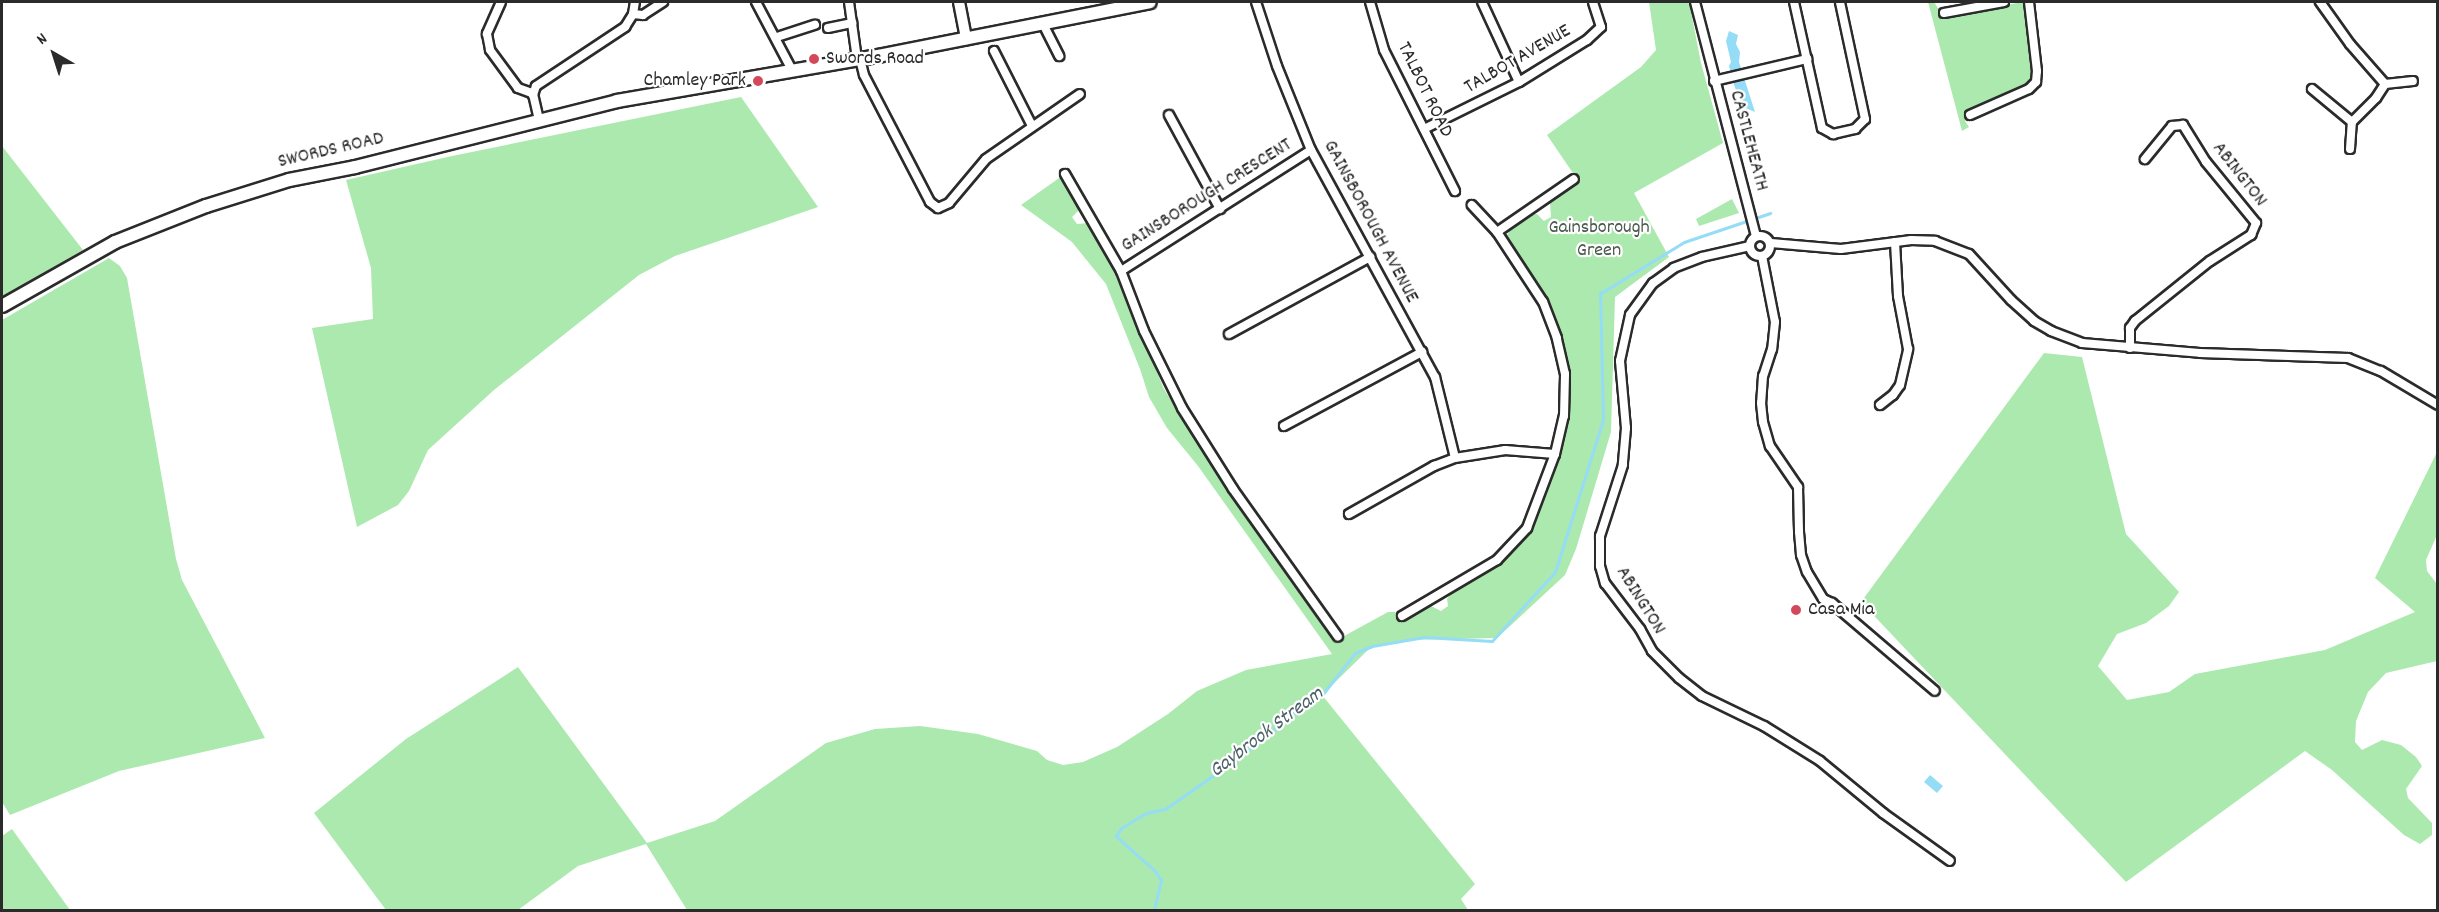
<!DOCTYPE html>
<html>
<head>
<meta charset="utf-8">
<style>
	body { margin:0 }
	#map { position:relative; width:2439px; height:912px; overflow:hidden; background:#fff; font-family:Dekko,sans-serif }
	div>[style] { position:absolute }
	[style*='--x'] { left:calc(var(--x)*1px); top:calc(var(--y)*1px); width:calc(var(--w)*1px); rotate:calc(var(--a)*1deg) }
	.green>* { inset:0; background:#ace9af }
	.water>* { inset:0; background:#95dcf7 }
	.stream>* { height:3px; margin:-1.5px; padding:0 1.5px; transform-origin:1.5px; border-radius:1.5px; background:#95dcf7 }
	.roads { filter:drop-shadow(2px 0 #2b2b2b) drop-shadow(-2px 0 #2b2b2b) drop-shadow(0 2px #2b2b2b) drop-shadow(0 -2px #2b2b2b) }
	.minor>* { height:8px; margin:-4px; padding:0 4px; transform-origin:4px; border-radius:4px; background:#fff }
	.minor>.ring { margin:-4px; padding:0; box-sizing:content-box; background:none; border:8px solid #fff; border-radius:50% }
	.tertiary>* { height:10px; margin:-5px; padding:0 5px; transform-origin:5px; border-radius:5px; background:#fff }
	.secondary>* { height:12px; margin:-6px; padding:0 6px; transform-origin:6px; border-radius:6px; background:#fff }
	.dots>* { width:16px; height:16px; translate:-50% -50%; box-sizing:border-box; border:3px solid #fff; border-radius:50% }
	span { translate:-50% -50%; white-space:nowrap; text-align:center; line-height:1.15; -webkit-text-stroke:4.5px #fff; paint-order:stroke }
	.poi-label { font-size:20px; color:#2b2b2b }
	.left { translate:0 -50%; text-align:left }
	.right { translate:-100% -50%; text-align:right }
	.street-label { font-size:20px; color:#2b2b2b }
	.park-label { font-size:20px; color:#4b5a4c }
	.water-label { font-size:21px; color:#4b6068; font-style:italic }
	.frame { position:absolute; inset:0; border:3px solid #2b2b2b; pointer-events:none }
	.north { position:absolute; left:24px; top:24px; width:60px; height:60px; -webkit-text-stroke:4px #fff; paint-order:stroke; rotate:321deg; font-size:16px; font-weight:700; line-height:24px; text-align:center; color:#2b2b2b }
	.north::after { content:''; display:block; margin:auto; width:21px; height:27px; background:#2b2b2b; clip-path:polygon(50% 0,100% 100%,50% 72%,0 100%) }
</style>
</head>
<body>
<div id="map">
	<div class="green">
		<i style="clip-path:polygon(1649px 2px,1689px 2px,1701px 63px,1723px 143px,1634px 193px,1669px 257px,1615px 297px,1611px 432px,1576px 549px,1565px 575px,1497px 638px,1405px 640px,1371px 647px,1322px 695px,1475px 884px,1461px 899px,1468px 910px,687px 910px,646px 844px,578px 866px,518px 910px,386px 910px,314px 813px,406px 739px,518px 667px,647px 843px,715px 821px,826px 743px,875px 729px,920px 726px,978px 734px,1037px 751px,1047px 760px,1063px 765px,1083px 762px,1117px 747px,1168px 714px,1197px 691px,1246px 670px,1332px 654px,1198px 466px,1167px 428px,1149px 397px,1140px 369px,1106px 284px,1072px 242px,1021px 205px,1062px 176px,1081px 208px,1072px 217px,1077px 224px,1089px 223px,1111px 263px,1164px 389px,1226px 487px,1335px 641px,1388px 612px,1395px 612px,1401px 621px,1431px 606px,1441px 611px,1448px 606px,1447px 599px,1452px 592px,1494px 568px,1521px 543px,1539px 511px,1557px 461px,1567px 424px,1570px 388px,1562px 342px,1549px 303px,1508px 243px,1507px 235px,1512px 228px,1531px 215px,1537px 214px,1544px 221px,1551px 217px,1550px 203px,1579px 182px,1547px 135px,1641px 67px,1656px 50px)"></i>
		<i style="clip-path:polygon(1928px 2px,1934px 2px,1943px 16px,2023px 2px,2033px 75px,2029px 82px,1969px 110px,1965px 114px,1965px 121px,1969px 127px,1962px 131px)"></i>
		<i style="clip-path:polygon(741px 97px,818px 207px,675px 256px,639px 275px,494px 390px,428px 450px,409px 491px,398px 505px,357px 527px,312px 328px,373px 319px,371px 268px,346px 180px,452px 156px)"></i>
		<i style="clip-path:polygon(2px 146px,83px 250px,2px 297px)"></i>
		<i style="clip-path:polygon(1732px 199px,1739px 213px,1699px 226px,1696px 219px)"></i>
		<i style="clip-path:polygon(109px 258px,120px 266px,127px 278px,176px 559px,182px 580px,265px 738px,119px 771px,10px 815px,2px 802px,2px 320px)"></i>
		<i style="clip-path:polygon(2044px 353px,2082px 357px,2126px 534px,2179px 592px,2169px 606px,2146px 623px,2117px 634px,2098px 666px,2127px 700px,2169px 692px,2195px 674px,2325px 650px,2415px 612px,2375px 578px,2437px 452px,2437px 535px,2426px 560px,2427px 571px,2437px 584px,2437px 661px,2386px 673px,2368px 692px,2356px 721px,2355px 742px,2362px 750px,2382px 740px,2401px 745px,2416px 757px,2422px 766px,2406px 789px,2408px 798px,2432px 823px,2432px 835px,2420px 844px,2404px 835px,2332px 770px,2305px 751px,2126px 882px,1861px 602px)"></i>
		<i style="clip-path:polygon(12px 829px,70px 910px,2px 910px,2px 836px)"></i>
	</div>
	<div class="water">
		<i style="clip-path:polygon(1729px 31px,1738px 35px,1736px 44px,1740px 52px,1739px 62px,1755px 112px,1743px 107px,1734px 85px,1729px 66px,1731px 62px,1726px 41px)"></i>
		<i style="clip-path:polygon(1930px 775px,1943px 786px,1937px 793px,1924px 782px)"></i>
	</div>
	<div class="stream">
		<i style="--x:1601;--y:293;--w:97;--a:-31.6"></i>
		<i style="--x:1684;--y:242;--w:91;--a:-18.6"></i>
		<i style="--x:1154;--y:910;--w:31;--a:-77"></i>
		<i style="--x:1161;--y:880;--w:11;--a:-124"></i>
		<i style="--x:1155;--y:871;--w:52;--a:-138.1"></i>
		<i style="--x:1116;--y:836;--w:9;--a:-58"></i>
		<i style="--x:1121;--y:828;--w:29;--a:-31"></i>
		<i style="--x:1146;--y:813;--w:19;--a:-12"></i>
		<i style="--x:1165;--y:809;--w:89;--a:-34.9"></i>
		<i style="--x:1238;--y:758;--w:70;--a:-38.7"></i>
		<i style="--x:1293;--y:714;--w:35;--a:-33"></i>
		<i style="--x:1322;--y:695;--w:53;--a:-51.8"></i>
		<i style="--x:1355;--y:653;--w:18;--a:-22"></i>
		<i style="--x:1372;--y:646;--w:53;--a:-9.8"></i>
		<i style="--x:1424;--y:637;--w:68;--a:3.4"></i>
		<i style="--x:1492;--y:641;--w:93;--a:-47.6"></i>
		<i style="--x:1555;--y:572;--w:159;--a:-72.5"></i>
		<i style="--x:1603;--y:420;--w:128;--a:-91.3"></i>
	</div>
	<div class="roads">
		<div class="minor">
			<i style="--x:501;--y:2;--w:35;--a:114"></i>
			<i style="--x:487;--y:34;--w:16;--a:79"></i>
			<i style="--x:490;--y:50;--w:47;--a:53.6"></i>
			<i style="--x:518;--y:88;--w:15;--a:20"></i>
			<i style="--x:756;--y:2;--w:77;--a:62.1"></i>
			<i style="--x:849;--y:2;--w:58;--a:82"></i>
			<i style="--x:1256;--y:2;--w:67;--a:71.8"></i>
			<i style="--x:1277;--y:66;--w:91;--a:68"></i>
			<i style="--x:1311;--y:150;--w:259;--a:61.4"></i>
			<i style="--x:1435;--y:377;--w:83;--a:76.1"></i>
			<i style="--x:1370;--y:2;--w:50;--a:73.7"></i>
			<i style="--x:1384;--y:50;--w:158;--a:63.3"></i>
			<i style="--x:1482;--y:2;--w:88;--a:65.2"></i>
			<i style="--x:1695;--y:2;--w:242;--a:75.4"></i>
			<i style="--x:1794;--y:2;--w:129;--a:77.5"></i>
			<i style="--x:1822;--y:128;--w:13;--a:29"></i>
			<i style="--x:1833;--y:134;--w:23;--a:-13"></i>
			<i style="--x:1855;--y:129;--w:14;--a:-45"></i>
			<i style="--x:1865;--y:119;--w:120;--a:-102.1"></i>
			<i style="--x:1944;--y:13;--w:61;--a:-10.4"></i>
			<i style="--x:633;--y:14;--w:10;--a:6"></i>
			<i style="--x:643;--y:15;--w:24;--a:-33"></i>
			<i style="--x:1043;--y:24;--w:36;--a:63"></i>
			<i style="--x:828;--y:28;--w:25;--a:-12"></i>
			<i style="--x:777;--y:37;--w:40;--a:-18"></i>
			<i style="--x:994;--y:51;--w:84;--a:63.1"></i>
			<i style="--x:860;--y:59;--w:16;--a:76"></i>
			<i style="--x:864;--y:75;--w:143;--a:62.5"></i>
			<i style="--x:930;--y:202;--w:10;--a:37"></i>
			<i style="--x:938;--y:208;--w:12;--a:-24"></i>
			<i style="--x:949;--y:203;--w:57;--a:-49.9"></i>
			<i style="--x:986;--y:159;--w:114;--a:-34.7"></i>
			<i style="--x:1714;--y:81;--w:96;--a:-13.3"></i>
			<i style="--x:2385;--y:84;--w:28;--a:-6"></i>
			<i style="--x:2312;--y:89;--w:52;--a:39.5"></i>
			<i style="--x:2352;--y:122;--w:34;--a:-45"></i>
			<i style="--x:2376;--y:98;--w:17;--a:-57"></i>
			<i style="--x:2385;--y:84;--w:53;--a:-131.2"></i>
			<i style="--x:2350;--y:44;--w:52;--a:-125.5"></i>
			<i style="--x:1169;--y:115;--w:107;--a:61.5"></i>
			<i style="--x:1970;--y:115;--w:64;--a:-23.8"></i>
			<i style="--x:2029;--y:89;--w:10;--a:-45"></i>
			<i style="--x:2036;--y:82;--w:11;--a:-85"></i>
			<i style="--x:2037;--y:71;--w:69;--a:-96.6"></i>
			<i style="--x:539;--y:120;--w:26;--a:-103"></i>
			<i style="--x:533;--y:95;--w:9;--a:-72"></i>
			<i style="--x:536;--y:86;--w:107;--a:-33.5"></i>
			<i style="--x:625;--y:27;--w:15;--a:-58"></i>
			<i style="--x:633;--y:14;--w:12;--a:-81"></i>
			<i style="--x:1424;--y:129;--w:106;--a:-26.3"></i>
			<i style="--x:1519;--y:82;--w:80;--a:-31.7"></i>
			<i style="--x:1587;--y:40;--w:19;--a:-43"></i>
			<i style="--x:1601;--y:27;--w:26;--a:-108"></i>
			<i style="--x:2350;--y:149;--w:27;--a:-86"></i>
			<i style="--x:1065;--y:174;--w:112;--a:60"></i>
			<i style="--x:1121;--y:271;--w:64;--a:69"></i>
			<i style="--x:1144;--y:331;--w:86;--a:63.7"></i>
			<i style="--x:1182;--y:408;--w:96;--a:57.8"></i>
			<i style="--x:1233;--y:489;--w:181;--a:54.6"></i>
			<i style="--x:1497;--y:232;--w:93;--a:-34.5"></i>
			<i class="ring" style="left:1750px;top:236px;width:12px;height:12px"></i>
			<i style="--x:1771;--y:243;--w:70;--a:4.9"></i>
			<i style="--x:1841;--y:249;--w:71;--a:-7.3"></i>
			<i style="--x:1911;--y:240;--w:24;--a:2"></i>
			<i style="--x:1935;--y:241;--w:36;--a:21"></i>
			<i style="--x:1969;--y:254;--w:62;--a:47.6"></i>
			<i style="--x:2011;--y:300;--w:31;--a:42"></i>
			<i style="--x:2034;--y:321;--w:20;--a:30"></i>
			<i style="--x:2051;--y:331;--w:33;--a:21"></i>
			<i style="--x:2082;--y:343;--w:118;--a:4.8"></i>
			<i style="--x:2200;--y:353;--w:148;--a:1.9"></i>
			<i style="--x:2348;--y:358;--w:35;--a:22"></i>
			<i style="--x:2381;--y:371;--w:66;--a:30.8"></i>
			<i style="--x:1750;--y:246;--w:49;--a:167.1"></i>
			<i style="--x:1702;--y:257;--w:30;--a:159"></i>
			<i style="--x:1674;--y:268;--w:26;--a:144"></i>
			<i style="--x:1653;--y:283;--w:39;--a:126"></i>
			<i style="--x:1630;--y:315;--w:47;--a:102.3"></i>
			<i style="--x:1620;--y:361;--w:67;--a:84.9"></i>
			<i style="--x:1626;--y:428;--w:37;--a:95"></i>
			<i style="--x:1623;--y:465;--w:75;--a:107.9"></i>
			<i style="--x:1600;--y:536;--w:30;--a:90"></i>
			<i style="--x:1600;--y:566;--w:18;--a:74"></i>
			<i style="--x:1605;--y:583;--w:58;--a:52.7"></i>
			<i style="--x:1640;--y:629;--w:25;--a:61"></i>
			<i style="--x:1652;--y:651;--w:38;--a:45"></i>
			<i style="--x:1679;--y:678;--w:29;--a:38"></i>
			<i style="--x:1702;--y:696;--w:69;--a:25.8"></i>
			<i style="--x:1764;--y:726;--w:66;--a:32"></i>
			<i style="--x:1820;--y:761;--w:82;--a:39.5"></i>
			<i style="--x:1883;--y:813;--w:82;--a:35.6"></i>
			<i style="--x:1762;--y:256;--w:67;--a:78.9"></i>
			<i style="--x:1775;--y:322;--w:27;--a:96"></i>
			<i style="--x:1772;--y:349;--w:28;--a:108"></i>
			<i style="--x:1763;--y:376;--w:27;--a:94"></i>
			<i style="--x:1761;--y:403;--w:19;--a:84"></i>
			<i style="--x:1763;--y:422;--w:25;--a:74"></i>
			<i style="--x:1770;--y:446;--w:50;--a:55.7"></i>
			<i style="--x:1798;--y:487;--w:45;--a:88.7"></i>
			<i style="--x:1799;--y:532;--w:23;--a:85"></i>
			<i style="--x:1801;--y:555;--w:18;--a:71"></i>
			<i style="--x:1807;--y:572;--w:31;--a:59"></i>
			<i style="--x:1823;--y:599;--w:10;--a:24"></i>
			<i style="--x:1832;--y:603;--w:135;--a:40.5"></i>
			<i style="--x:1121;--y:271;--w:225;--a:-32.5"></i>
			<i style="--x:1229;--y:334;--w:161;--a:-28.6"></i>
			<i style="--x:2130;--y:348;--w:20;--a:-90"></i>
			<i style="--x:2130;--y:328;--w:9;--a:-54"></i>
			<i style="--x:2135;--y:321;--w:96;--a:-38.7"></i>
			<i style="--x:2210;--y:261;--w:49;--a:-32.4"></i>
			<i style="--x:2251;--y:235;--w:13;--a:-67"></i>
			<i style="--x:2256;--y:223;--w:79;--a:-129.3"></i>
			<i style="--x:2206;--y:162;--w:44;--a:-121.9"></i>
			<i style="--x:2183;--y:125;--w:11;--a:175"></i>
			<i style="--x:2172;--y:126;--w:43;--a:129.3"></i>
			<i style="--x:1880;--y:405;--w:16;--a:-38"></i>
			<i style="--x:1893;--y:395;--w:12;--a:-55"></i>
			<i style="--x:1900;--y:385;--w:37;--a:-77"></i>
			<i style="--x:1908;--y:349;--w:54;--a:-100.7"></i>
			<i style="--x:1898;--y:296;--w:54;--a:-93.2"></i>
			<i style="--x:1284;--y:426;--w:157;--a:-28.2"></i>
			<i style="--x:1349;--y:514;--w:98;--a:-29.5"></i>
			<i style="--x:1434;--y:466;--w:22;--a:-21"></i>
			<i style="--x:1455;--y:458;--w:51;--a:-9.1"></i>
			<i style="--x:1505;--y:450;--w:50;--a:4.6"></i>
			<i style="--x:1402;--y:616;--w:110;--a:-30.5"></i>
			<i style="--x:1497;--y:560;--w:44;--a:-46.8"></i>
			<i style="--x:1527;--y:528;--w:79;--a:-69.3"></i>
			<i style="--x:1555;--y:454;--w:39;--a:-77"></i>
			<i style="--x:1564;--y:416;--w:42;--a:-88.6"></i>
			<i style="--x:1565;--y:374;--w:37;--a:-103"></i>
			<i style="--x:1557;--y:338;--w:39;--a:-111"></i>
			<i style="--x:1543;--y:302;--w:84;--a:-123.3"></i>
			<i style="--x:1497;--y:232;--w:37;--a:-133"></i>
		</div>
		<div class="tertiary">
			<i style="--x:959;--y:2;--w:38;--a:79"></i>
		</div>
		<div class="secondary">
			<i style="--x:2;--y:306;--w:130;--a:-29.5"></i>
			<i style="--x:115;--y:242;--w:98;--a:-21.6"></i>
			<i style="--x:206;--y:206;--w:87;--a:-17.4"></i>
			<i style="--x:289;--y:180;--w:67;--a:-11.1"></i>
			<i style="--x:355;--y:167;--w:270;--a:-14.1"></i>
			<i style="--x:617;--y:101;--w:265;--a:-9.8"></i>
			<i style="--x:878;--y:56;--w:277;--a:-11.2"></i>
		</div>
	</div>
	<div class="dots">
		<i style="left:814px;top:59px;background:#d1495b"></i>
		<i style="left:758px;top:81px;background:#d1495b"></i>
		<i style="left:1796px;top:610px;background:#d1495b"></i>
	</div>
	<div class="poi-label">
		<span class="left" style="left:826px;top:59px">Swords Road</span>
		<span class="right" style="left:746px;top:81px">Chamley Park</span>
		<span class="left" style="left:1808px;top:610px">Casa Mia</span>
	</div>
	<div class="street-label">
		<span style="left:1518px;top:60px;rotate:-30deg">TALBOT AVENUE</span>
		<span style="left:1424px;top:90px;rotate:64deg">TALBOT ROAD</span>
		<span style="left:1748px;top:141px;rotate:75deg">CASTLEHEATH</span>
		<span style="left:331px;top:151px;rotate:-13deg">SWORDS ROAD</span>
		<span style="left:2239px;top:175px;rotate:52deg">ABINGTON</span>
		<span style="left:1207px;top:196px;rotate:-32deg">GAINSBOROUGH CRESCENT</span>
		<span style="left:1370px;top:222px;rotate:62deg">GAINSBOROUGH AVENUE</span>
		<span style="left:1640px;top:601px;rotate:58deg">ABINGTON</span>
	</div>
	<div class="park-label">
		<span style="left:1599px;top:240px">Gainsborough<br>Green</span>
	</div>
	<div class="water-label">
		<span style="left:1267px;top:733px;rotate:-37deg">Gaybrook Stream</span>
	</div>
	<div class="frame"></div>
	<div class="north">N</div>
</div>
</body>
</html>
